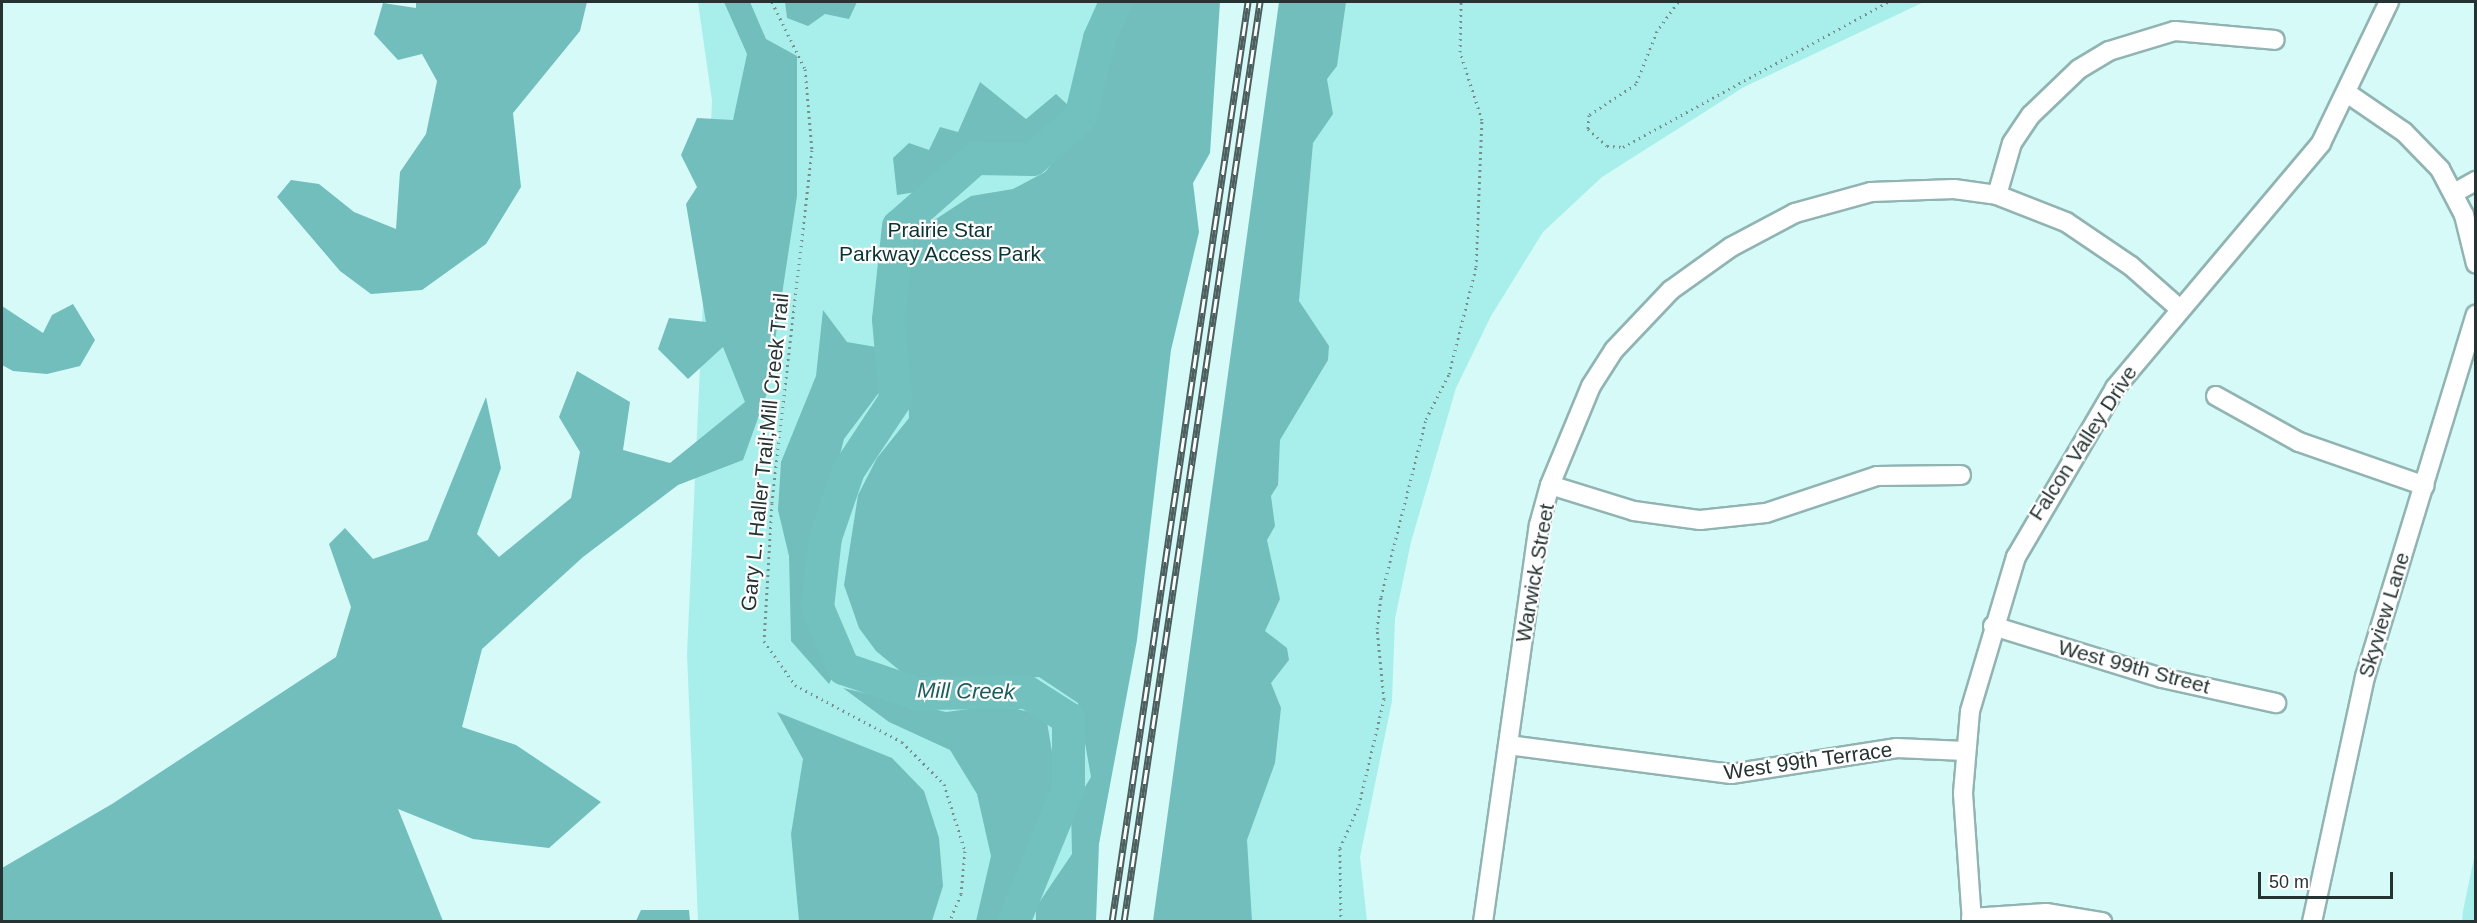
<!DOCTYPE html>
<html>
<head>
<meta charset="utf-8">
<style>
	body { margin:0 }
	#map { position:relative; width:2477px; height:923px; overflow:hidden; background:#d6faf8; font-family:Arial,sans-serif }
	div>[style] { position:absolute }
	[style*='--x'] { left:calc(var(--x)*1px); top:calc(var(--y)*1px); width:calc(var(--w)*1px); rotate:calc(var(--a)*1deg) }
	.green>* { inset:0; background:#a8efec }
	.forest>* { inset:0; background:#71bebc }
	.river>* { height:33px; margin:-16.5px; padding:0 16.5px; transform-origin:16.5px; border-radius:16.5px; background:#73c1be }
	.path>* { height:3px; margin-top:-1.5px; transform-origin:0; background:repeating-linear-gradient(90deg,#77908e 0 1.5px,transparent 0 6px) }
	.roads { filter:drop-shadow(2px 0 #91b4b3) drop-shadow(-2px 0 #91b4b3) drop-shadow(0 2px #91b4b3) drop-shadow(0 -2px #91b4b3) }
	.minor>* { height:18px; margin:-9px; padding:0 9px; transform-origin:9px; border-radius:9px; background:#fff }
	.rail>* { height:7px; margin-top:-3.5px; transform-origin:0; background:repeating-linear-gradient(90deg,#fff 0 14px,#4c5e5d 0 28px); box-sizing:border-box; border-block:2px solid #4c5e5d }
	span { translate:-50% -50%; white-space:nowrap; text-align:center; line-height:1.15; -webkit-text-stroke:4.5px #fff; paint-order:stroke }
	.park-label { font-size:21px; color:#0b3332 }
	.street-label { font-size:21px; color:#253332 }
	.water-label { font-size:22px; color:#1d5e5d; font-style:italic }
	.frame { position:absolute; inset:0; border:3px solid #253332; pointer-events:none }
	.scale { position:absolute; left:2258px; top:872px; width:135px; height:27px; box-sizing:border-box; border:3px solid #253332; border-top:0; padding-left:8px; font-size:18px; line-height:21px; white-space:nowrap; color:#253332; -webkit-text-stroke:4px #fff; paint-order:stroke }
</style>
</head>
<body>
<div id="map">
	<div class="green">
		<i style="clip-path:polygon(698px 2px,1201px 2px,1085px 921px,698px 921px,687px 654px,712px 101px)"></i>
		<i style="clip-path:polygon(1299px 2px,1924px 2px,1744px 87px,1602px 177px,1543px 232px,1491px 316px,1456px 388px,1411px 542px,1395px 619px,1392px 701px,1360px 857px,1367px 921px,1162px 922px)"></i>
		<i style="clip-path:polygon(2475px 853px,2475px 921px,2462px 921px,2463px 911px)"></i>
	</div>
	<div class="forest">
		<i style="clip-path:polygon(416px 2px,587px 2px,580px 31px,513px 113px,521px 187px,486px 244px,422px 290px,371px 294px,340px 271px,277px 197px,291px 180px,319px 184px,354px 212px,396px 229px,400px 172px,426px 134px,437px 81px,422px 54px,398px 60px,374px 34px,383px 3px,416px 8px)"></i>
		<i style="clip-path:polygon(724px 2px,750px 2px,766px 39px,797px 56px,797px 196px,767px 393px,743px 460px,678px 485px,583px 557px,482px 649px,462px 727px,516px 745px,601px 802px,549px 848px,473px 839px,398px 809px,443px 921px,2px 921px,2px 868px,112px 804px,336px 657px,351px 607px,329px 544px,345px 528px,373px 559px,428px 540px,486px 397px,501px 468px,477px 534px,499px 557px,571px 498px,580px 452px,559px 417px,577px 371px,630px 402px,623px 450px,670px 463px,745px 402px,723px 347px,688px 379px,658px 349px,669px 318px,706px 322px,686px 204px,697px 187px,681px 155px,697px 118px,733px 120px,747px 54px)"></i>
		<i style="clip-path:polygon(785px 2px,857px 2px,849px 19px,825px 14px,808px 26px,787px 18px)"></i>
		<i style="clip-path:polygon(1124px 2px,1220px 2px,1210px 153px,1193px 183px,1199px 232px,1171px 350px,1137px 640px,1099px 844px,1096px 921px,1036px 921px,1036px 907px,1072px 854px,1071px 810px,1091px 777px,1078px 703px,1039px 677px,916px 684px,876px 651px,859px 628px,844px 585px,858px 495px,877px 458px,909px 418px,908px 360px,899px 315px,898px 267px,906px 228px,936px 219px,971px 196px,1013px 189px,1045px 172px,1099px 108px,1104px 37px)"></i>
		<i style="clip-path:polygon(1279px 2px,1346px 2px,1337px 66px,1327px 79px,1333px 114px,1313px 143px,1299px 301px,1329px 346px,1328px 360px,1280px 440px,1278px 485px,1271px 496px,1275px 526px,1267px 540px,1280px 599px,1265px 631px,1287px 648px,1289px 660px,1271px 683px,1281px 708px,1275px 763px,1247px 840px,1252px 921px,1153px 921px)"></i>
		<i style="clip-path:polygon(980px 82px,1026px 119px,1056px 94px,1070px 107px,1031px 145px,1008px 144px,974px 155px,929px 190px,897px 195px,893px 158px,909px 143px,929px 150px,940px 127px,958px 132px)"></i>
		<i style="clip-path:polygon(73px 304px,95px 340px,80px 366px,47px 374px,13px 371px,2px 365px,2px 306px,43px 333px,52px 315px)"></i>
		<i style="clip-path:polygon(823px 310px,847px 342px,876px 347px,887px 382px,844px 439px,810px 572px,815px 631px,836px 670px,829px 684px,791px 641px,789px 556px,778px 510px,781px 462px,816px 376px)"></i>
		<i style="clip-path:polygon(843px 688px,946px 712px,1000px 705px,1046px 716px,1059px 794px,1024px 892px,1007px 921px,976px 921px,991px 856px,977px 794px,950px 750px,889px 722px)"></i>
		<i style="clip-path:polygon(777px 712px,892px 758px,924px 791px,939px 838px,943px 886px,932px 921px,799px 921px,791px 834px,803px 759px)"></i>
		<i style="clip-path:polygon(641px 910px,689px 910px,690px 921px,636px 921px)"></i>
	</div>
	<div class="river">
		<i style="--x:1013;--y:922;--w:145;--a:-67.7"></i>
		<i style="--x:1068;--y:788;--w:70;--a:-90"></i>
		<i style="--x:1068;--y:718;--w:49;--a:-147.6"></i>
		<i style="--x:1027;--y:692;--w:111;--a:179.5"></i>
		<i style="--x:916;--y:693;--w:77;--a:-161.1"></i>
		<i style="--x:843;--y:668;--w:66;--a:-113.1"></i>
		<i style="--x:817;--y:607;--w:70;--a:-83.5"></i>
		<i style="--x:825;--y:537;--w:71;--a:-71.1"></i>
		<i style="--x:848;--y:470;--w:85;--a:-56.5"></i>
		<i style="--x:895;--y:399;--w:80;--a:-95"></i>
		<i style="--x:888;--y:319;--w:94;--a:-83.9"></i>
		<i style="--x:898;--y:226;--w:103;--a:-41.4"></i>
		<i style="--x:975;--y:158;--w:57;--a:1"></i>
		<i style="--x:1032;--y:159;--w:64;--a:-41.2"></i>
		<i style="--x:1080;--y:117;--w:81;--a:-76.5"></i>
		<i style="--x:1099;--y:38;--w:39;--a:-66"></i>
	</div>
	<div class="path">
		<i style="--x:772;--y:2;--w:75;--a:63.8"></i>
		<i style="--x:805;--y:69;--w:81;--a:85.1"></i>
		<i style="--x:812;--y:150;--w:355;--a:96.5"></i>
		<i style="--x:772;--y:503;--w:138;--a:93.3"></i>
		<i style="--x:764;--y:641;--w:54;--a:54.8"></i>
		<i style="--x:795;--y:685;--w:121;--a:28"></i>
		<i style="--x:902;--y:742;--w:59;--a:45"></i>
		<i style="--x:944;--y:784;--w:70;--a:72.6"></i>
		<i style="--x:965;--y:851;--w:43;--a:95.3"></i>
		<i style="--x:961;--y:894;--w:30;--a:113"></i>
		<i style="--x:1678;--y:2;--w:36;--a:126"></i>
		<i style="--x:1657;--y:31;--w:57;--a:111.6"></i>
		<i style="--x:1636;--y:84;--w:56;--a:146.6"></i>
		<i style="--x:1589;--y:115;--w:14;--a:94"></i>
		<i style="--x:1588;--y:129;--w:25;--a:42"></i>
		<i style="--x:1607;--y:146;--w:16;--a:4"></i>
		<i style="--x:1623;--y:147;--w:302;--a:-28.7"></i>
		<i style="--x:1341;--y:922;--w:74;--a:-90.8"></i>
		<i style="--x:1340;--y:848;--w:47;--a:-66.2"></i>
		<i style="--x:1359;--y:805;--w:109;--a:-76.7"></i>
		<i style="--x:1384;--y:699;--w:70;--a:-95.7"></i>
		<i style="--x:1377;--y:629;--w:32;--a:-83"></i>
		<i style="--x:1381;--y:597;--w:184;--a:-75.8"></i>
		<i style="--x:1426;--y:419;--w:51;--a:-62.9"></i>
		<i style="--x:1449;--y:374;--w:110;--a:-75.8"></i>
		<i style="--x:1476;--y:267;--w:147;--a:-87.7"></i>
		<i style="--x:1482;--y:120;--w:71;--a:-107.9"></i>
		<i style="--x:1460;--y:52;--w:50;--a:-88.9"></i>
	</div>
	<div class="roads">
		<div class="minor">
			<i style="--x:2347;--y:93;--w:69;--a:34.4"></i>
			<i style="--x:2404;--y:132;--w:52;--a:45.8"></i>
			<i style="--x:2440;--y:169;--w:52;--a:62.4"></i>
			<i style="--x:2464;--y:215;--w:50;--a:76.2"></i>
			<i style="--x:2454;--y:193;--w:25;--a:-29"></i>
			<i style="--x:1997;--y:195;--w:54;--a:-73.9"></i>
			<i style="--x:2012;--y:143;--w:34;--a:-56"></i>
			<i style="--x:2031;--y:115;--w:66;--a:-43.8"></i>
			<i style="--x:2079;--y:69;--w:35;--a:-31"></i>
			<i style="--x:2109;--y:51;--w:69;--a:-16.9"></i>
			<i style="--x:2175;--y:31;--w:100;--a:5.1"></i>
			<i style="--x:2216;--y:396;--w:95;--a:29"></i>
			<i style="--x:2299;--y:442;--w:133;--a:19.2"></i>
			<i style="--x:1550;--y:485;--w:88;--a:17.2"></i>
			<i style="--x:1634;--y:511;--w:67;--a:7.8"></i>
			<i style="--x:1700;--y:520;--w:66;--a:-6.1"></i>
			<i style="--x:1766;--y:513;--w:117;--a:-18.4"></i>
			<i style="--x:1877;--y:476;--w:84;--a:-0.7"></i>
			<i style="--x:1993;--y:626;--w:177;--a:17.1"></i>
			<i style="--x:2162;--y:678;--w:117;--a:12.4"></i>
			<i style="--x:1508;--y:745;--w:225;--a:7.4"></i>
			<i style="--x:1731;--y:774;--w:168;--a:-8.9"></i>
			<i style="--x:1897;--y:748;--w:68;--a:2.5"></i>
			<i style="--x:1971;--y:918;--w:75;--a:-3.8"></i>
			<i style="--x:2046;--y:913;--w:57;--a:9.1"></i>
			<i style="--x:1483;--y:922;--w:401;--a:-82"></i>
			<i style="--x:1539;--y:525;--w:41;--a:-74.6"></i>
			<i style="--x:1550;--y:485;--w:107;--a:-67.5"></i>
			<i style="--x:1591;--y:386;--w:43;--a:-57.4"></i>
			<i style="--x:1614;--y:350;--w:83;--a:-46.5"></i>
			<i style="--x:1671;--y:290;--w:74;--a:-35.6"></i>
			<i style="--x:1731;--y:247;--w:72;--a:-28"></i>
			<i style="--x:1795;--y:213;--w:79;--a:-15.4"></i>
			<i style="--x:1871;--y:192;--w:83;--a:-2.1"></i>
			<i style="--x:1954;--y:189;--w:43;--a:7.9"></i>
			<i style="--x:1997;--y:195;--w:74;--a:21.4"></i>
			<i style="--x:2066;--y:222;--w:78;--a:34.1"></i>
			<i style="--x:2131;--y:266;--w:65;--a:41.3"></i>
			<i style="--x:1972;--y:922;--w:129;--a:-94"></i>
			<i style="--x:1963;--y:793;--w:82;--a:-85.1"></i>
			<i style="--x:1970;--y:711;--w:161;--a:-73.4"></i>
			<i style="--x:2016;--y:557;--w:196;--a:-59.6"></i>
			<i style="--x:2115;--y:388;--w:320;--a:-49.9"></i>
			<i style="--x:2321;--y:143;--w:157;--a:-64.3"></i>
			<i style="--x:2312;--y:922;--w:251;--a:-77.8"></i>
			<i style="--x:2365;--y:677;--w:379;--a:-73"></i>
		</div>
	</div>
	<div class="rail">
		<i style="--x:1112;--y:922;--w:930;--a:-81.59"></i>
		<i style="--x:1124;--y:922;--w:930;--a:-81.59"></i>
	</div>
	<div class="park-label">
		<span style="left:940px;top:242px">Prairie Star<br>Parkway Access Park</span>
	</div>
	<div class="street-label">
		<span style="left:2083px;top:443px;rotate:-57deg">Falcon Valley Drive</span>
		<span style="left:765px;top:452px;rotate:-84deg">Gary L. Haller Trail;Mill Creek Trail</span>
		<span style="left:1535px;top:573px;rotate:-80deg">Warwick Street</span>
		<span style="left:2384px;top:615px;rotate:-73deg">Skyview Lane</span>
		<span style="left:2134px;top:667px;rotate:15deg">West 99th Street</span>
		<span style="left:1808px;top:761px;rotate:-8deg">West 99th Terrace</span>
	</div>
	<div class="water-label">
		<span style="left:966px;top:691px;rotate:1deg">Mill Creek</span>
	</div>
	<div class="frame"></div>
	<div class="scale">50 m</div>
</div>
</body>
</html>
